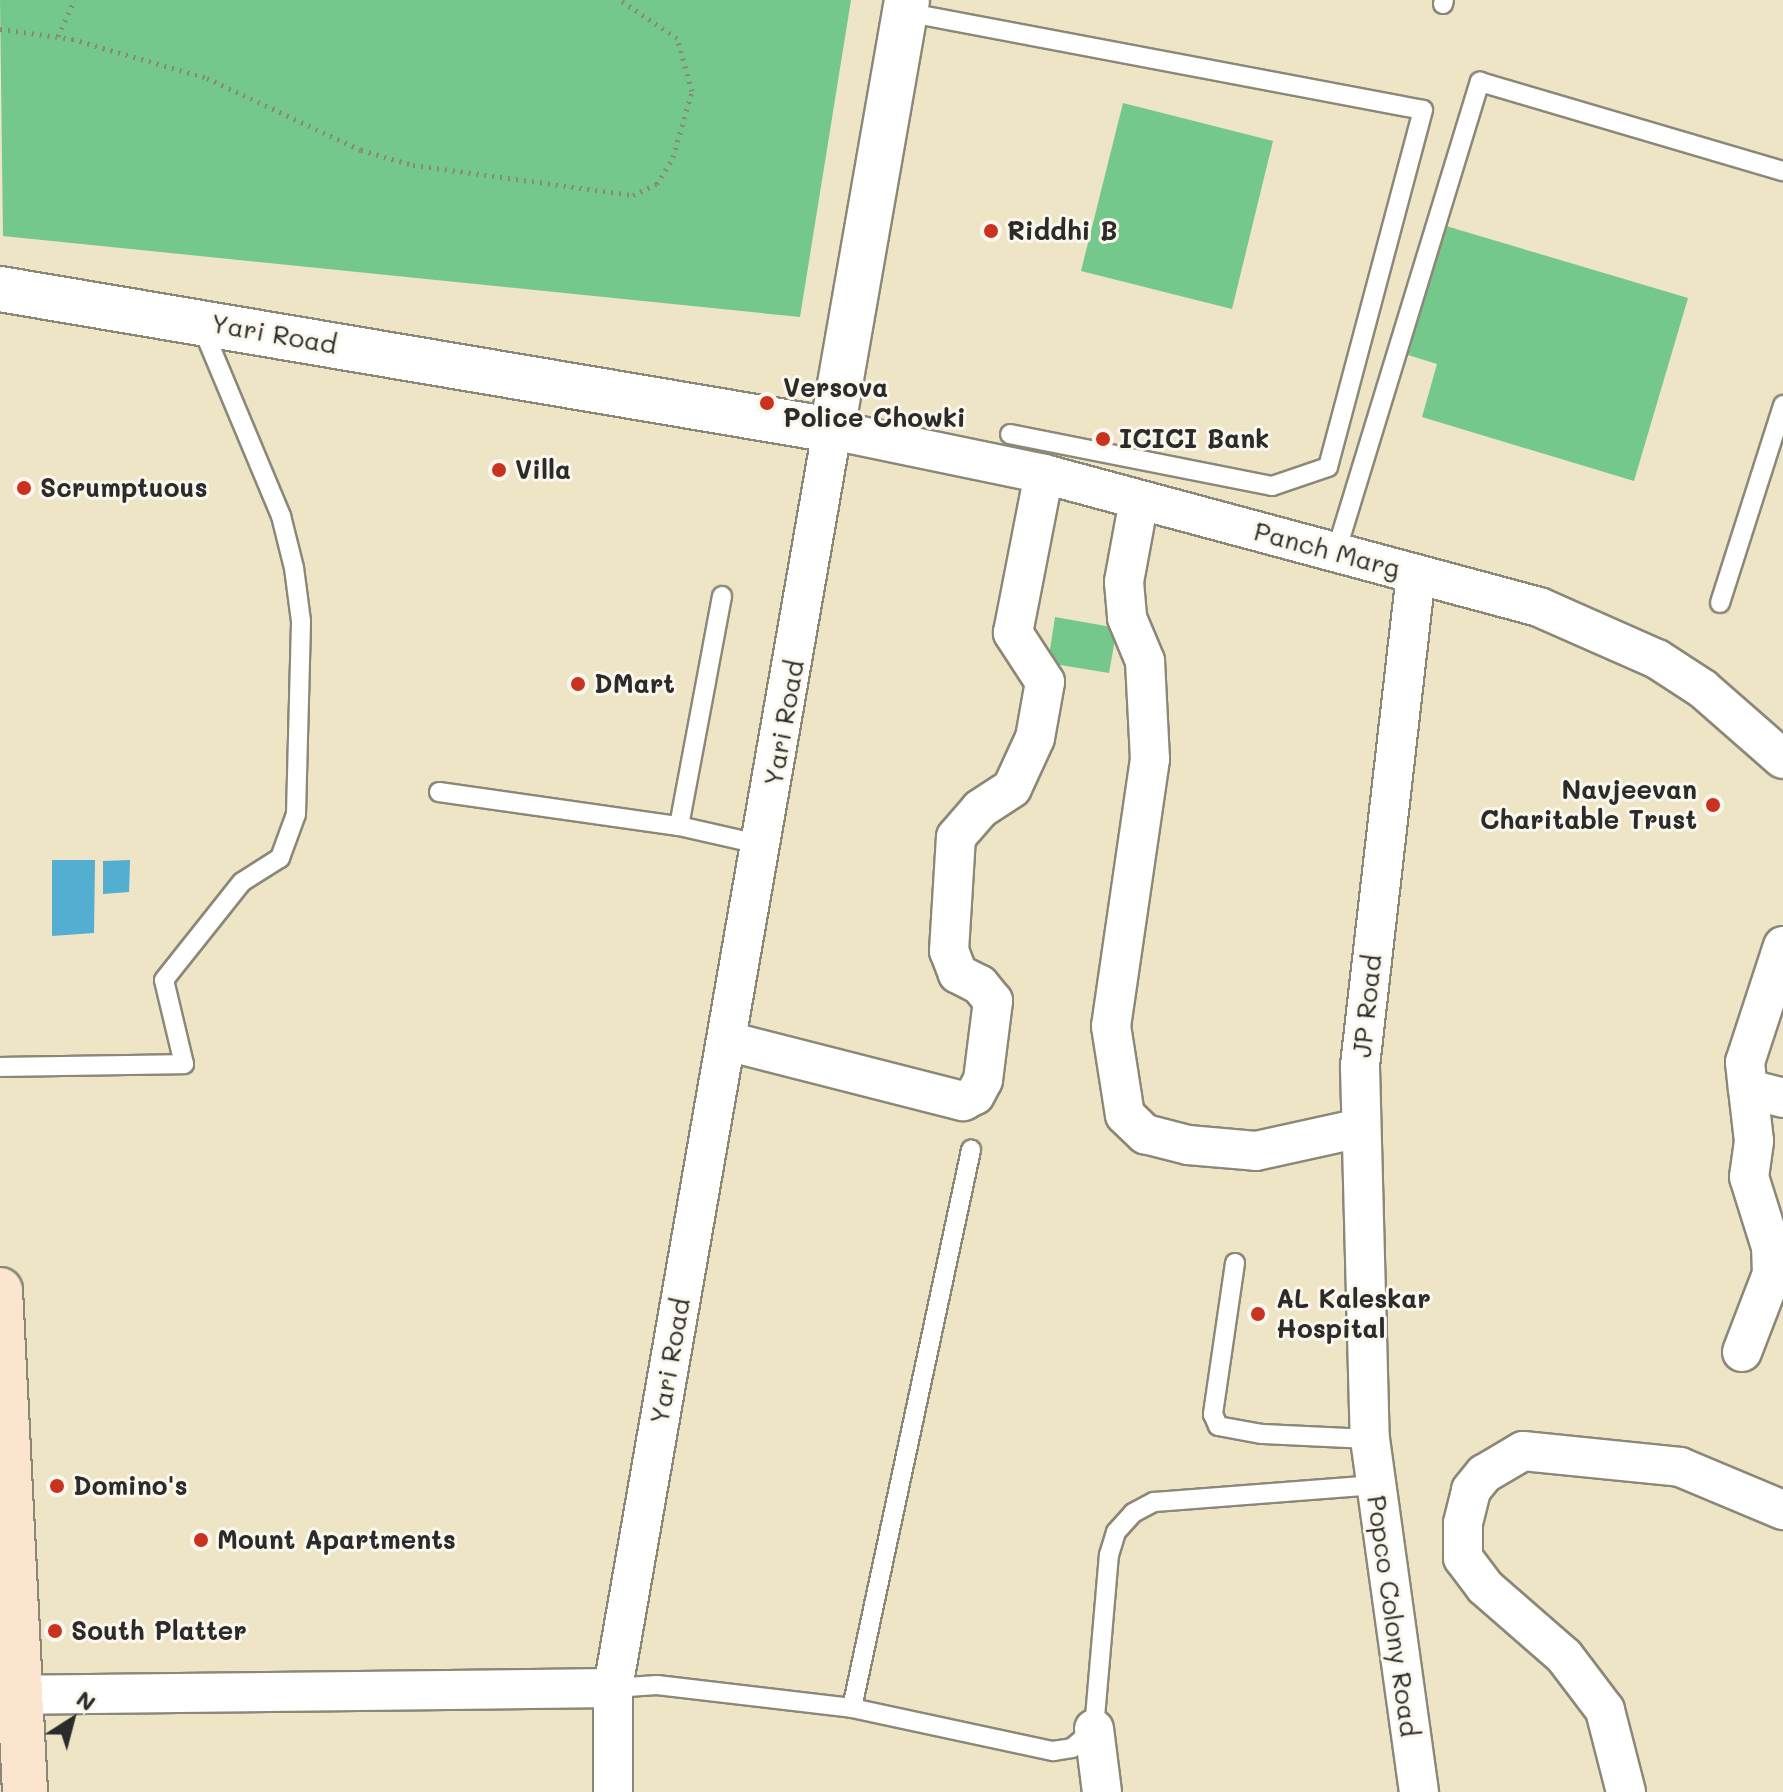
<!DOCTYPE html>
<html>
<head>
<meta charset="utf-8">
<style>
	body { margin:0 }
	#map { position:relative; width:1783px; height:1792px; overflow:hidden; background:#eee4c6; font-family:Mali,sans-serif }
	div>[style] { position:absolute }
	[style*='--x'] { left:calc(var(--x)*1px); top:calc(var(--y)*1px); width:calc(var(--w)*1px); rotate:calc(var(--a)*1deg) }
	.green>* { inset:0; background:#74c88b }
	.water>* { inset:0; background:#53aed1 }
	.path>* { height:5px; margin-top:-2.5px; transform-origin:0; background:repeating-linear-gradient(90deg,#8c8878 0 2px,transparent 0 8px) }
	.roads { filter:drop-shadow(2px 0 #8c8878) drop-shadow(-2px 0 #8c8878) drop-shadow(0 2px #8c8878) drop-shadow(0 -2px #8c8878) }
	.service>* { height:18px; margin:-9px; padding:0 9px; transform-origin:9px; border-radius:9px; background:#fff }
	.minor>* { height:38px; margin:-19px; padding:0 19px; transform-origin:19px; border-radius:19px; background:#fff }
	.tertiary>* { height:44px; margin:-22px; padding:0 22px; transform-origin:22px; border-radius:22px; background:#fff }
	.secondary>* { height:44px; margin:-22px; padding:0 22px; transform-origin:22px; border-radius:22px; background:#fce5cf }
	.dots>* { width:22px; height:22px; translate:-50% -50%; box-sizing:border-box; border:4px solid #fbf7ec; border-radius:50% }
	span { translate:-50% -50%; white-space:nowrap; text-align:center; line-height:1.15; -webkit-text-stroke:6px #fbf7ec; paint-order:stroke }
	.poi-label { font-size:26px; color:#2b2b2b; font-weight:700 }
	.left { translate:0 -50%; text-align:left }
	.right { translate:-100% -50%; text-align:right }
	.street-label { font-size:26px; color:#2b2b2b }
	.north { position:absolute; left:32px; top:1680px; width:80px; height:80px; -webkit-text-stroke:6px #fbf7ec; paint-order:stroke; rotate:36deg; font-size:22px; font-weight:700; line-height:32px; text-align:center; color:#2b2b2b }
	.north::after { content:''; display:block; margin:auto; width:28px; height:36px; background:#2b2b2b; clip-path:polygon(50% 0,100% 100%,50% 72%,0 100%) }
</style>
</head>
<body>
<div id="map">
	<div class="green">
		<i style="clip-path:polygon(0 0,851px 0,800px 317px,3px 236px)"></i>
		<i style="clip-path:polygon(1123px 103px,1273px 141px,1232px 309px,1081px 271px)"></i>
		<i style="clip-path:polygon(1446px 226px,1688px 298px,1634px 481px,1422px 417px,1437px 364px,1408px 355px)"></i>
		<i style="clip-path:polygon(1055px 617px,1117px 628px,1109px 673px,1048px 663px)"></i>
	</div>
	<div class="water">
		<i style="clip-path:polygon(52px 860px,95px 860px,94px 933px,52px 936px)"></i>
		<i style="clip-path:polygon(130px 860px,129px 892px,103px 894px,103px 861px)"></i>
	</div>
	<div class="path">
		<i style="--x:0;--y:29;--w:73;--a:7.9"></i>
		<i style="--x:72;--y:39;--w:141;--a:16.1"></i>
		<i style="--x:207;--y:78;--w:170;--a:25.1"></i>
		<i style="--x:361;--y:150;--w:54;--a:16.1"></i>
		<i style="--x:413;--y:165;--w:222;--a:7.8"></i>
		<i style="--x:633;--y:195;--w:26;--a:-25"></i>
		<i style="--x:657;--y:184;--w:31;--a:-59"></i>
		<i style="--x:673;--y:157;--w:69;--a:-73.9"></i>
		<i style="--x:692;--y:91;--w:55;--a:-105.8"></i>
		<i style="--x:677;--y:38;--w:69;--a:-146.3"></i>
		<i style="--x:58;--y:36;--w:40;--a:-65"></i>
	</div>
	<div class="roads">
		<div class="service">
			<i style="--x:1443;--y:4;--w:4;--a:-76"></i>
			<i style="--x:905;--y:12;--w:527;--a:10.71"></i>
			<i style="--x:1423;--y:110;--w:369;--a:104.9"></i>
			<i style="--x:1328;--y:467;--w:59;--a:161.3"></i>
			<i style="--x:1272;--y:486;--w:267;--a:-168.8"></i>
			<i style="--x:1336;--y:552;--w:492;--a:-73"></i>
			<i style="--x:1480;--y:82;--w:316;--a:16.4"></i>
			<i style="--x:1720;--y:603;--w:208;--a:-72.3"></i>
			<i style="--x:439;--y:792;--w:242;--a:8.1"></i>
			<i style="--x:679;--y:826;--w:86;--a:12.7"></i>
			<i style="--x:679;--y:826;--w:234;--a:-79.4"></i>
			<i style="--x:0;--y:1067;--w:184;--a:-0.9"></i>
			<i style="--x:184;--y:1064;--w:86;--a:-103.4"></i>
			<i style="--x:164;--y:980;--w:125;--a:-51.5"></i>
			<i style="--x:242;--y:882;--w:45;--a:-32.3"></i>
			<i style="--x:280;--y:858;--w:47;--a:-70"></i>
			<i style="--x:296;--y:814;--w:193;--a:-88.5"></i>
			<i style="--x:301;--y:621;--w:53;--a:-97.5"></i>
			<i style="--x:294;--y:568;--w:54;--a:-104"></i>
			<i style="--x:281;--y:516;--w:205;--a:-112.7"></i>
			<i style="--x:1235;--y:1263;--w:153;--a:98.3"></i>
			<i style="--x:1213;--y:1414;--w:13;--a:67"></i>
			<i style="--x:1218;--y:1426;--w:45;--a:10.3"></i>
			<i style="--x:1262;--y:1434;--w:108;--a:2.7"></i>
			<i style="--x:613;--y:1688;--w:44;--a:-3.9"></i>
			<i style="--x:657;--y:1685;--w:196;--a:6.7"></i>
			<i style="--x:852;--y:1708;--w:206;--a:12.1"></i>
			<i style="--x:1053;--y:1751;--w:19;--a:-9"></i>
			<i style="--x:1072;--y:1748;--w:29;--a:-41"></i>
			<i style="--x:1094;--y:1729;--w:175;--a:-85.1"></i>
			<i style="--x:1109;--y:1555;--w:24;--a:-73"></i>
			<i style="--x:1116;--y:1532;--w:25;--a:-48"></i>
			<i style="--x:1133;--y:1513;--w:24;--a:-28"></i>
			<i style="--x:1154;--y:1502;--w:223;--a:-4.4"></i>
			<i style="--x:852;--y:1708;--w:571;--a:-77.96"></i>
		</div>
		<div class="minor">
			<i style="--x:1139;--y:500;--w:83;--a:100.4"></i>
			<i style="--x:1124;--y:582;--w:36;--a:85"></i>
			<i style="--x:1127;--y:618;--w:47;--a:67.3"></i>
			<i style="--x:1145;--y:661;--w:98;--a:87.1"></i>
			<i style="--x:1150;--y:759;--w:270;--a:98.3"></i>
			<i style="--x:1111;--y:1026;--w:90;--a:81.1"></i>
			<i style="--x:1125;--y:1115;--w:28;--a:44"></i>
			<i style="--x:1145;--y:1134;--w:44;--a:14.3"></i>
			<i style="--x:1188;--y:1145;--w:68;--a:5"></i>
			<i style="--x:1256;--y:1151;--w:107;--a:-12.4"></i>
			<i style="--x:1416;--y:574;--w:496;--a:96.5"></i>
			<i style="--x:1360;--y:1067;--w:372;--a:88.5"></i>
			<i style="--x:1370;--y:1439;--w:356;--a:82.1"></i>
			<i style="--x:1783;--y:946;--w:122;--a:108.1"></i>
			<i style="--x:1745;--y:1062;--w:27;--a:84"></i>
			<i style="--x:1748;--y:1089;--w:36;--a:14"></i>
			<i style="--x:727;--y:1041;--w:244;--a:14.3"></i>
			<i style="--x:963;--y:1101;--w:13;--a:-27"></i>
			<i style="--x:975;--y:1095;--w:17;--a:-62"></i>
			<i style="--x:983;--y:1080;--w:80;--a:-82.8"></i>
			<i style="--x:993;--y:1001;--w:21;--a:-129"></i>
			<i style="--x:980;--y:985;--w:25;--a:-153"></i>
			<i style="--x:958;--y:974;--w:25;--a:-111"></i>
			<i style="--x:949;--y:951;--w:114;--a:-86.5"></i>
			<i style="--x:956;--y:837;--w:37;--a:-49"></i>
			<i style="--x:980;--y:809;--w:38;--a:-33"></i>
			<i style="--x:1012;--y:788;--w:55;--a:-65.3"></i>
			<i style="--x:1035;--y:738;--w:57;--a:-79.9"></i>
			<i style="--x:1045;--y:682;--w:59;--a:-123.1"></i>
			<i style="--x:1013;--y:633;--w:162;--a:-79"></i>
			<i style="--x:1742;--y:1352;--w:84;--a:-69"></i>
			<i style="--x:1772;--y:1274;--w:27;--a:-92"></i>
			<i style="--x:1771;--y:1247;--w:73;--a:-107.4"></i>
			<i style="--x:1749;--y:1177;--w:36;--a:-82"></i>
			<i style="--x:1754;--y:1141;--w:52;--a:-96.6"></i>
			<i style="--x:0;--y:1695;--w:613;--a:-0.65"></i>
			<i style="--x:1094;--y:1729;--w:64;--a:82.8"></i>
			<i style="--x:613;--y:1792;--w:104;--a:-90"></i>
			<i style="--x:613;--y:1688;--w:1277;--a:-80.12"></i>
			<i style="--x:832;--y:430;--w:217;--a:11.7"></i>
			<i style="--x:1044;--y:474;--w:513;--a:15.04"></i>
			<i style="--x:1539;--y:607;--w:129;--a:23.8"></i>
			<i style="--x:1657;--y:659;--w:55;--a:33.1"></i>
			<i style="--x:1703;--y:689;--w:106;--a:41.2"></i>
			<i style="--x:1626;--y:1792;--w:85;--a:-104.4"></i>
			<i style="--x:1605;--y:1710;--w:68;--a:-127.2"></i>
			<i style="--x:1564;--y:1656;--w:105;--a:-138.9"></i>
			<i style="--x:1485;--y:1587;--w:36;--a:-127"></i>
			<i style="--x:1463;--y:1558;--w:35;--a:-90"></i>
			<i style="--x:1463;--y:1523;--w:34;--a:-76"></i>
			<i style="--x:1471;--y:1490;--w:21;--a:-51"></i>
			<i style="--x:1484;--y:1474;--w:45;--a:-30.5"></i>
			<i style="--x:1523;--y:1451;--w:158;--a:5.8"></i>
			<i style="--x:1680;--y:1467;--w:112;--a:22.7"></i>
		</div>
		<div class="tertiary">
			<i style="--x:0;--y:289;--w:844;--a:9.62"></i>
			<i style="--x:832;--y:430;--w:436;--a:-80.1"></i>
		</div>
		<div class="secondary">
			<i style="--x:0;--y:1290;--w:503;--a:87.15"></i>
		</div>
	</div>
	<div class="dots">
		<i style="left:991px;top:231px;background:#c8321e"></i>
		<i style="left:767px;top:403px;background:#c8321e"></i>
		<i style="left:1103px;top:439px;background:#c8321e"></i>
		<i style="left:499px;top:470px;background:#c8321e"></i>
		<i style="left:24px;top:488px;background:#c8321e"></i>
		<i style="left:578px;top:684px;background:#c8321e"></i>
		<i style="left:1713px;top:805px;background:#c8321e"></i>
		<i style="left:1258px;top:1314px;background:#c8321e"></i>
		<i style="left:57px;top:1486px;background:#c8321e"></i>
		<i style="left:201px;top:1540px;background:#c8321e"></i>
		<i style="left:55px;top:1631px;background:#c8321e"></i>
	</div>
	<div class="poi-label">
		<span class="left" style="left:1007px;top:231px">Riddhi B</span>
		<span class="left" style="left:783px;top:403px">Versova<br>Police Chowki</span>
		<span class="left" style="left:1119px;top:439px">ICICI Bank</span>
		<span class="left" style="left:515px;top:470px">Villa</span>
		<span class="left" style="left:40px;top:488px">Scrumptuous</span>
		<span class="left" style="left:594px;top:684px">DMart</span>
		<span class="right" style="left:1697px;top:805px">Navjeevan<br>Charitable Trust</span>
		<span class="left" style="left:1276px;top:1314px">AL Kaleskar<br>Hospital</span>
		<span class="left" style="left:73px;top:1486px">Domino's</span>
		<span class="left" style="left:217px;top:1540px">Mount Apartments</span>
		<span class="left" style="left:71px;top:1631px">South Platter</span>
	</div>
	<div class="street-label">
		<span style="left:274px;top:334px;rotate:10deg">Yari Road</span>
		<span style="left:1327px;top:550px;rotate:15deg">Panch Marg</span>
		<span style="left:784px;top:723px;rotate:-80deg">Yari Road</span>
		<span style="left:1367px;top:1006px;rotate:-84deg">JP Road</span>
		<span style="left:670px;top:1361px;rotate:-80deg">Yari Road</span>
		<span style="left:1393px;top:1616px;rotate:82deg">Popco Colony Road</span>
	</div>
	<div class="north">N</div>
</div>
</body>
</html>
